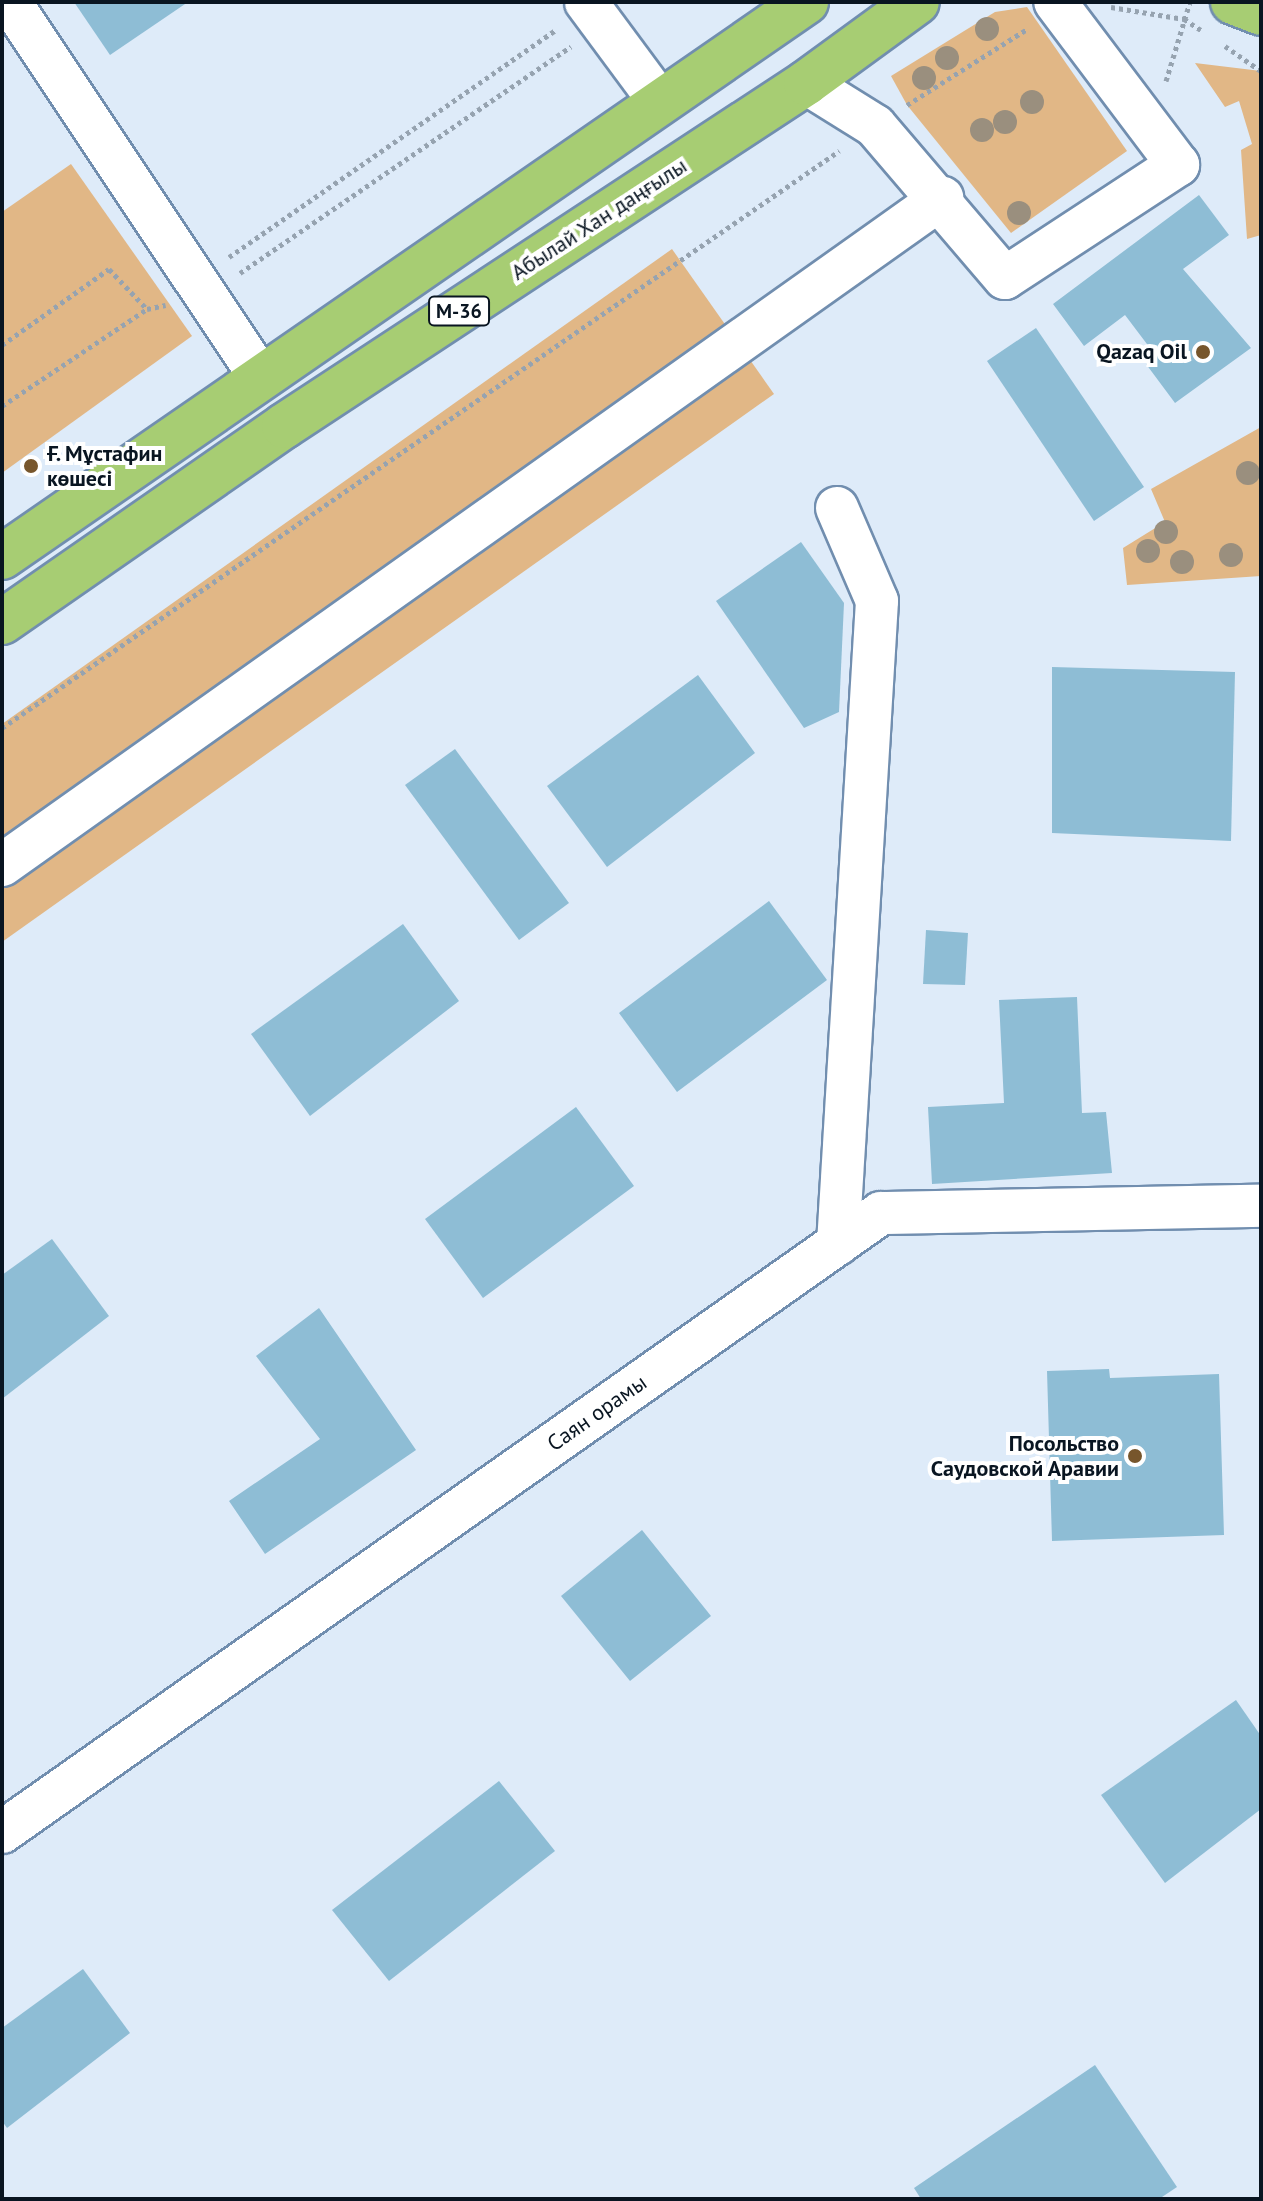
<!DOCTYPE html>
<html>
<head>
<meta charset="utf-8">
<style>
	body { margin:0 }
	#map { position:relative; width:1263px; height:2201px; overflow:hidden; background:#deebf9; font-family:"PT Sans",sans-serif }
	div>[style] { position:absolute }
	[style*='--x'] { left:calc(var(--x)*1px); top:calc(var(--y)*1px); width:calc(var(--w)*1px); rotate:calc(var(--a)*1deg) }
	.green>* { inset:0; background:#e1b786 }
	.building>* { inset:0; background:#8ebdd5 }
	.path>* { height:5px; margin-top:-2.5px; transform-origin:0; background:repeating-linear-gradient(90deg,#96a3b0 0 4px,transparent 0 8px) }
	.roads { filter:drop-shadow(2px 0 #718eaf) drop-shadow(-2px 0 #718eaf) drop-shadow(0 2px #718eaf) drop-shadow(0 -2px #718eaf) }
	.minor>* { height:42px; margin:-21px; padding:0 21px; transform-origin:21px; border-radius:21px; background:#fff }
	.major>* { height:44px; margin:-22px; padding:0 22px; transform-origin:22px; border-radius:22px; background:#a7cd73 }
	.trees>* { width:24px; height:24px; margin:-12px; border-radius:50%; background:#9a8f7e }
	.dots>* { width:22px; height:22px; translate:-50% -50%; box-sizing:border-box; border:4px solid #fff; border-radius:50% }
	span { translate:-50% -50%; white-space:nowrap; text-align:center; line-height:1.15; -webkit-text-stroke:8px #fff; paint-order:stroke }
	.shield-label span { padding:2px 6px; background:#fff; border:2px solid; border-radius:6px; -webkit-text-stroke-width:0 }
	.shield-label { font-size:20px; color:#091521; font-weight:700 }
	.street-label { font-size:22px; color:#091521 }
	.poi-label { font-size:22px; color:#091521; font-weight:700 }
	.right { translate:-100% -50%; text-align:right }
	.left { translate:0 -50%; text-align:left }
	.frame { position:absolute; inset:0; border:4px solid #091521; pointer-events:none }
</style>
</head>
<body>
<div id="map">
	<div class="green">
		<i style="clip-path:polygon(1027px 7px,1127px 151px,1011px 233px,907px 105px,891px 76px,995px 12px)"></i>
		<i style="clip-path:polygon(1195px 63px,1261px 71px,1261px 235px,1247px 239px,1241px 150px,1252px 144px,1239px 101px,1225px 107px)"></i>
		<i style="clip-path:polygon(71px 164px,192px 336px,2px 473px,2px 212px)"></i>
		<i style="clip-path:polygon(672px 249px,774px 394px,2px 942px,2px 724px)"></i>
		<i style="clip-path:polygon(1261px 427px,1261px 576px,1127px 585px,1123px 548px,1165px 522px,1151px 489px)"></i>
	</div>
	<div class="building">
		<i style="clip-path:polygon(74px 2px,188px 2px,110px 55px)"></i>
		<i style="clip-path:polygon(1199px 195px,1229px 235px,1183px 269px,1251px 348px,1175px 403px,1146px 364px,1156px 356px,1125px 315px,1084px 346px,1053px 304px)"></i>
		<i style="clip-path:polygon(1036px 328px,1144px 487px,1094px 521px,987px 361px)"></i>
		<i style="clip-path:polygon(801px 542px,844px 603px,839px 712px,804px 728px,716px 601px)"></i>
		<i style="clip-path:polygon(1052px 667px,1235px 672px,1231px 841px,1052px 833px)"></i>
		<i style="clip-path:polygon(698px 675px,755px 753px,607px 867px,547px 786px)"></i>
		<i style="clip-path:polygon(455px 749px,569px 903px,519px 940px,405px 785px)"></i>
		<i style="clip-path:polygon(769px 901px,827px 980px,677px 1092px,619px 1013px)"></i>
		<i style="clip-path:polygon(403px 924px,459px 1001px,310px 1116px,251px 1034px)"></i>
		<i style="clip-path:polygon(926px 930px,968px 933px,965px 985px,923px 984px)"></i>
		<i style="clip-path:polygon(1077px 997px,1082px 1113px,1106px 1112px,1112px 1173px,932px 1184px,928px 1107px,1004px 1103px,999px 1000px)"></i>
		<i style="clip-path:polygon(576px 1107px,634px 1186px,483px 1298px,425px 1219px)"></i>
		<i style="clip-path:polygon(52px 1239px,109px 1316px,2px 1399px,2px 1275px)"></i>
		<i style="clip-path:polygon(319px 1308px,416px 1450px,265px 1554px,229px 1501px,320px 1439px,256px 1356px)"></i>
		<i style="clip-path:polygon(1109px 1369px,1110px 1378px,1219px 1374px,1224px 1535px,1052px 1541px,1047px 1371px)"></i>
		<i style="clip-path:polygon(642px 1530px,711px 1616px,630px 1681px,561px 1596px)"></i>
		<i style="clip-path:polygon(1236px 1700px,1261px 1736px,1261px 1809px,1165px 1883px,1101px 1795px)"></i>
		<i style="clip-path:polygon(499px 1781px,555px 1851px,389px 1981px,332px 1910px)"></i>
		<i style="clip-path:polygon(83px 1969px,130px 2033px,7px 2128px,2px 2121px,2px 2028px)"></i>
		<i style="clip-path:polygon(1095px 2065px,1177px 2187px,1159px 2199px,921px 2199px,914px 2188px)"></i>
	</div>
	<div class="path">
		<i style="--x:1111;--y:7;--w:74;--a:9.3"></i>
		<i style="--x:1184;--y:19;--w:20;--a:33"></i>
		<i style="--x:1225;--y:46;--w:44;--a:34.8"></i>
		<i style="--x:1166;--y:81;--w:83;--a:-73.1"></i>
		<i style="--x:907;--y:105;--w:142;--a:-32.3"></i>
		<i style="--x:229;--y:257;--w:398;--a:-34.8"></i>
		<i style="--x:240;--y:273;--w:401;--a:-34.4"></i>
		<i style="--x:2;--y:345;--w:131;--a:-35.4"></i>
		<i style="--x:109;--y:269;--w:55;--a:46.5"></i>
		<i style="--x:147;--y:309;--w:19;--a:-12"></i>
		<i style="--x:2;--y:406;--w:174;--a:-33.8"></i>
		<i style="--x:2;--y:728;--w:1017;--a:-34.58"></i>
	</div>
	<div class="roads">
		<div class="minor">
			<i style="--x:10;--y:2;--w:452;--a:56.3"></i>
			<i style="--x:586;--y:2;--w:124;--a:53.5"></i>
			<i style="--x:806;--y:83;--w:81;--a:31.9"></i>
			<i style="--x:875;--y:126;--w:200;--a:49.5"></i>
			<i style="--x:1005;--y:278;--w:207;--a:-33.2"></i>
			<i style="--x:1178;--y:165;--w:204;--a:-127"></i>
			<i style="--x:837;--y:508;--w:101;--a:66.7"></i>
			<i style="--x:877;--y:601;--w:644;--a:93.47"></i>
			<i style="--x:2;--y:865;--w:1153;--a:-35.36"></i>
			<i style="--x:2;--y:1832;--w:1075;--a:-35.15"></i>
			<i style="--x:881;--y:1213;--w:380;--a:-1.1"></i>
		</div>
		<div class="major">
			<i style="--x:1233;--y:2;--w:30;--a:21"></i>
			<i style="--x:2;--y:557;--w:977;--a:-34.62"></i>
			<i style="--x:2;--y:622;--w:343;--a:-34.8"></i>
			<i style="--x:284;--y:426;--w:625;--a:-33.31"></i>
			<i style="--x:806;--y:83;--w:137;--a:-36.1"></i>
		</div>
	</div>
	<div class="trees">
		<i style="left:987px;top:29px"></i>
		<i style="left:947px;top:58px"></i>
		<i style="left:924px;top:78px"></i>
		<i style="left:1032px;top:102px"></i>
		<i style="left:1005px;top:122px"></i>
		<i style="left:982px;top:130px"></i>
		<i style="left:1019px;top:213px"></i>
		<i style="left:1248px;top:473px"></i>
		<i style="left:1166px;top:532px"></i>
		<i style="left:1148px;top:551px"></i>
		<i style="left:1231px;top:555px"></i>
		<i style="left:1182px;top:562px"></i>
	</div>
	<div class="dots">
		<i style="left:1203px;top:352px;background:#77562c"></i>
		<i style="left:31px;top:466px;background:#77562c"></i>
		<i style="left:1135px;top:1456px;background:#77562c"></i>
	</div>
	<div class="shield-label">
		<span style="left:459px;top:311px">M-36</span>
	</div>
	<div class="street-label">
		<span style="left:599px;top:219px;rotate:-33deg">Абылай Хан даңғылы</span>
		<span style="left:597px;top:1413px;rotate:-35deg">Саян орамы</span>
	</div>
	<div class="poi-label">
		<span class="right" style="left:1187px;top:352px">Qazaq Oil</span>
		<span class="left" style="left:47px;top:466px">Ғ. Мұстафин<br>көшесі</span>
		<span class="right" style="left:1119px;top:1456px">Посольство<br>Саудовской Аравии</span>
	</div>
	<div class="frame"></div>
</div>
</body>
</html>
